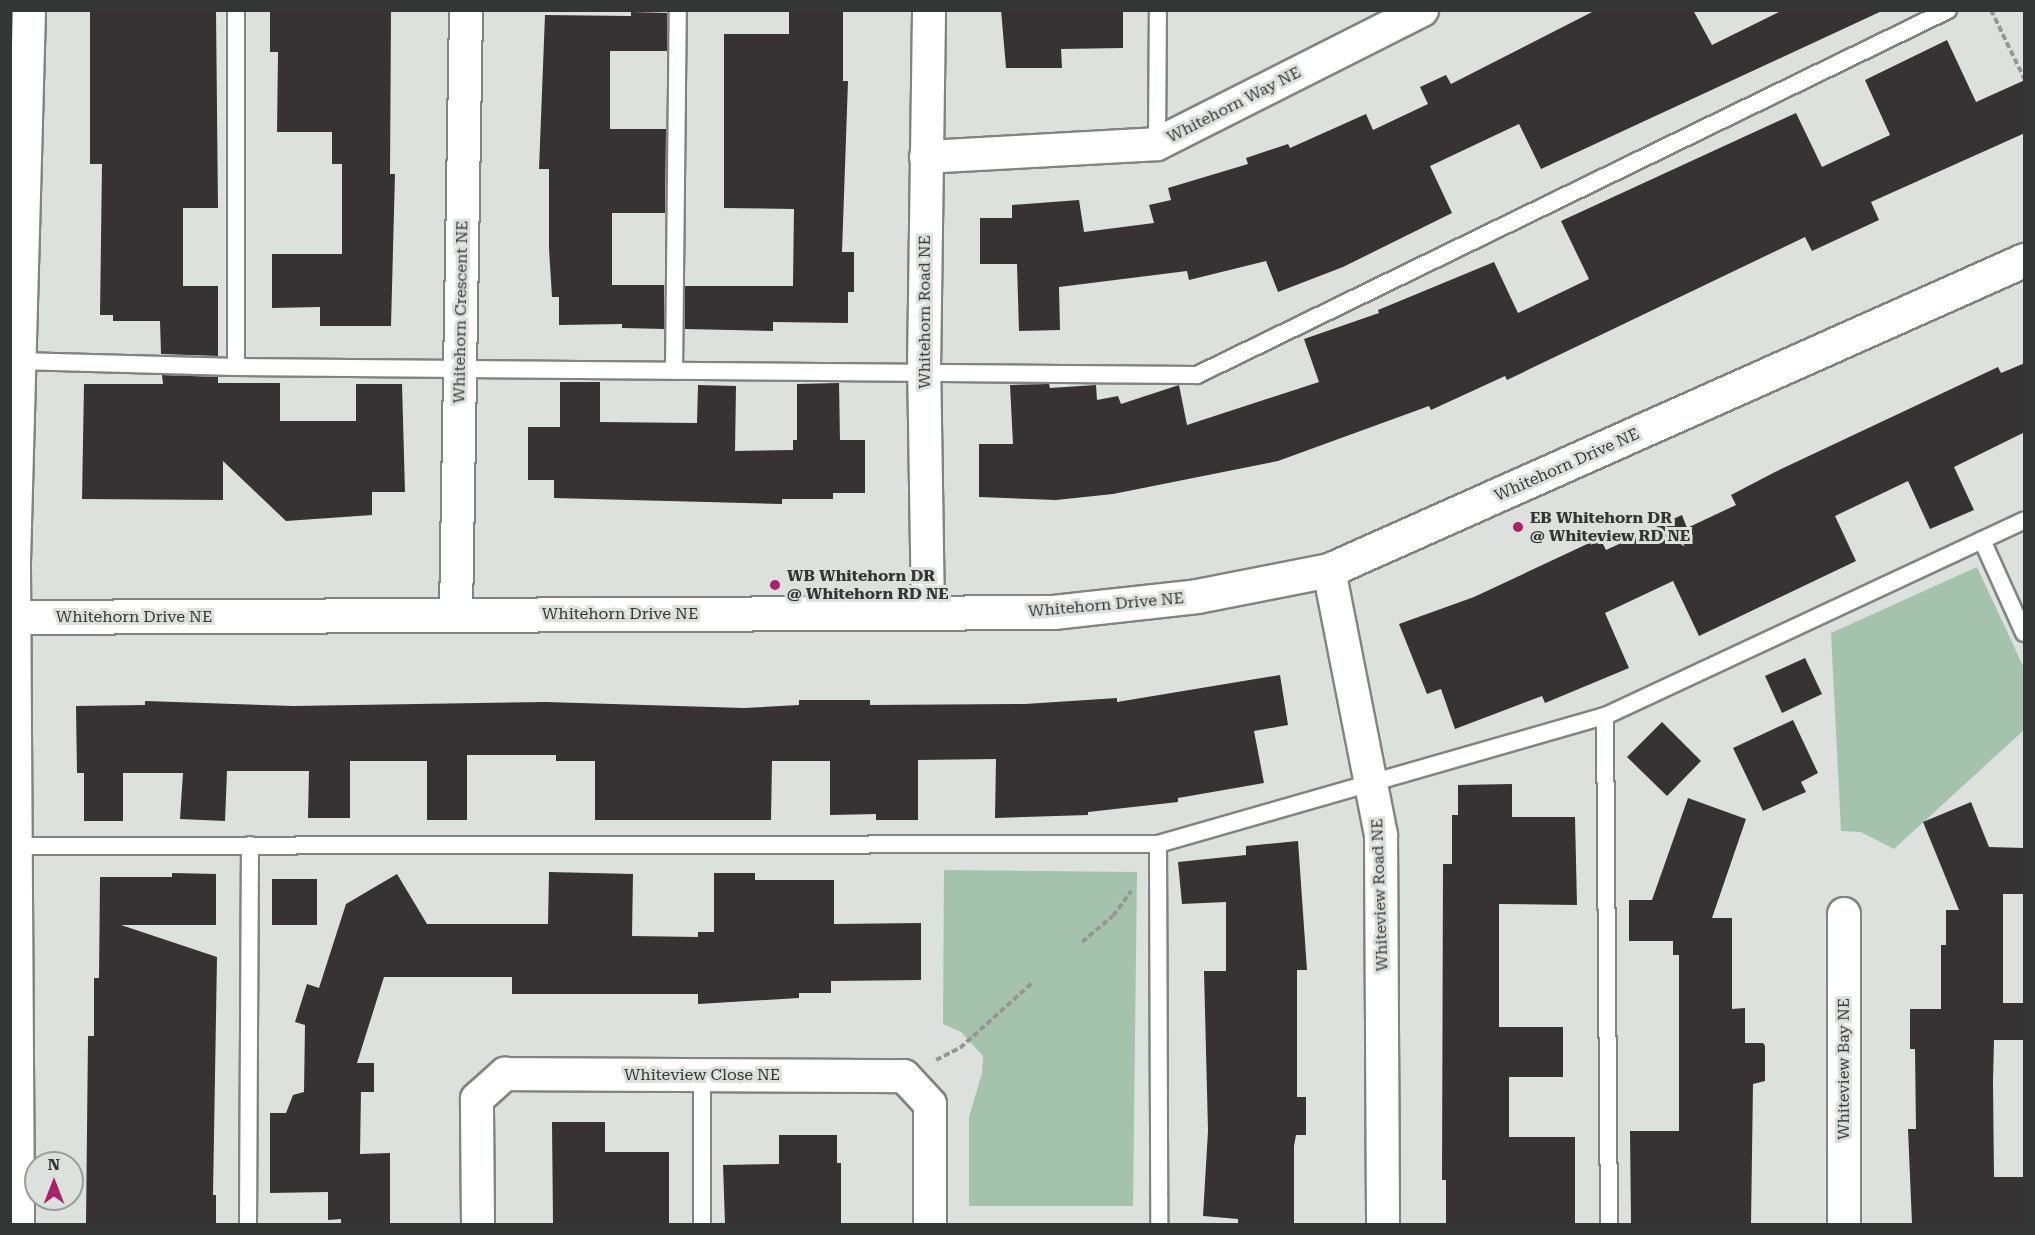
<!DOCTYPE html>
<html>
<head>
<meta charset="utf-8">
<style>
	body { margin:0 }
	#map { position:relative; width:2035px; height:1235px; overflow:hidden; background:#dce1de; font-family:"Roboto Serif",serif }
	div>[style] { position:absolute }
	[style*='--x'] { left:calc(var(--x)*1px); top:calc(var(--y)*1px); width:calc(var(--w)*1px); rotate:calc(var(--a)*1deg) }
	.green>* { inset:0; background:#a5c2ad }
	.building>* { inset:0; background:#373233 }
	.path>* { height:4px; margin-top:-2px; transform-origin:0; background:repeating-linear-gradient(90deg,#949795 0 6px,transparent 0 9px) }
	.roads { filter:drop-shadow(2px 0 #808581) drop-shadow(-2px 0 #808581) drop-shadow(0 2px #808581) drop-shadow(0 -2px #808581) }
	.lane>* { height:16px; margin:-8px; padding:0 8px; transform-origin:8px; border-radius:8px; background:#fff }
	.street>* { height:32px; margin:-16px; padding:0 16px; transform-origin:16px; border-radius:16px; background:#fff }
	.secondary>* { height:33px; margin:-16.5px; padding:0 16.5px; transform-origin:16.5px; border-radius:16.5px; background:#fff }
	.dots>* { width:16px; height:16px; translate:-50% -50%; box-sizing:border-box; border:3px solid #dce1de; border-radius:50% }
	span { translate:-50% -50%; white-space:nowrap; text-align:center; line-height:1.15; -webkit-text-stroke:6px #dce1de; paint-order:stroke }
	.street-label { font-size:16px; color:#343635 }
	.poi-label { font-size:16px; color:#343635; font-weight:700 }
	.left { translate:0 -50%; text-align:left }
	.frame { position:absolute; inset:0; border:12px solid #343635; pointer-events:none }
	.north { position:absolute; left:24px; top:1151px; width:60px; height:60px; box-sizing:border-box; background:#dce1de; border:2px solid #999d9a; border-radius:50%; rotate:0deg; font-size:16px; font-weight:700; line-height:24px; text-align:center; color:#343635 }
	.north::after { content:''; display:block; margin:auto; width:21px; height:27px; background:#a92269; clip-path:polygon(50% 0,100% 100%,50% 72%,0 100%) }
</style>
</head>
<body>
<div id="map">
	<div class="green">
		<i style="clip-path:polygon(1977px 567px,2024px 668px,2024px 730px,1894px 849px,1861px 832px,1841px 831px,1831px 633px)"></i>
		<i style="clip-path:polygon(944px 870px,1137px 872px,1133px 1206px,969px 1206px,969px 1117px,982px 1073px,983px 1056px,961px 1032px,943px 1024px)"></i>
	</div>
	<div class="building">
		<i style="clip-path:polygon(216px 10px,218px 208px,183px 208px,183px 286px,218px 286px,218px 356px,161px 354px,160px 321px,113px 321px,113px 315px,100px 315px,102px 164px,90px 164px,90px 12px)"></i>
		<i style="clip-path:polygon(270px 10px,391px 11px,390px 174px,395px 174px,391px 326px,320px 326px,320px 307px,272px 308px,272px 254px,342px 254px,342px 164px,332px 164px,332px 132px,277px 132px,278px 52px,270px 52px)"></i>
		<i style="clip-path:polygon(789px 10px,843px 10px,843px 81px,848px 81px,842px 252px,854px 252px,854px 292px,848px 292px,848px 323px,773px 322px,773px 331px,685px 329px,685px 286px,793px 286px,794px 209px,724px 208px,724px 34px,789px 34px)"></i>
		<i style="clip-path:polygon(1001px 10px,1123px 10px,1123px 48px,1061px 49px,1062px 68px,1006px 68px)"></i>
		<i style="clip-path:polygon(1596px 10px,1693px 10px,1712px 45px,1783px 10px,1884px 10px,1541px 169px,1519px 124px,1430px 166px,1452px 213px,1343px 267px,1278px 292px,1266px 261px,1189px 280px,1187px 271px,1059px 287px,1060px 330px,1019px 331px,1017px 264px,980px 264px,980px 218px,1012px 218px,1012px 205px,1079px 200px,1084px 232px,1154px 223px,1149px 205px,1171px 200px,1168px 188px,1248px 164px,1246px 158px,1288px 144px,1290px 148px,1366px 114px,1373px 130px,1428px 104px,1420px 87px,1446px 75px,1451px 84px)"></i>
		<i style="clip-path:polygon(631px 12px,667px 13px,667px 51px,610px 51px,610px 129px,666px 129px,665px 213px,612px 213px,612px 285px,664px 285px,664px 329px,622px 328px,622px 324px,559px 325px,559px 297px,552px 297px,549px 249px,549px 169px,539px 169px,545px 15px,631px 16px)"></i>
		<i style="clip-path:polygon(1947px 40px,1976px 102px,2025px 80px,2025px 133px,1871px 202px,1879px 220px,1812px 251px,1805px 237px,1507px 380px,1505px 376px,1431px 410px,1429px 406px,1278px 461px,1113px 494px,1056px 500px,979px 497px,979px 444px,1013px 444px,1010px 385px,1049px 384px,1050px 388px,1096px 385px,1097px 400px,1118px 396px,1121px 404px,1179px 385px,1187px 425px,1319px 382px,1304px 339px,1379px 313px,1378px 310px,1494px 262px,1518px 313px,1589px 279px,1561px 221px,1796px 113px,1822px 167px,1890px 135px,1865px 80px)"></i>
		<i style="clip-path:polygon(2025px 363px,2025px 432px,1954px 467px,1974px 510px,1930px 529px,1908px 481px,1835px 516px,1856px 561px,1699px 636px,1673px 581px,1605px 613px,1629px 668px,1545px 703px,1542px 696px,1455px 729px,1441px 689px,1427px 694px,1399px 624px,1474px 597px,1600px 538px,1606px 550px,1682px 515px,1687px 528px,1736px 505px,1731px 495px,1775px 472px,1998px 367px,2001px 373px)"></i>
		<i style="clip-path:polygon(162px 375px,218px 377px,218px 383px,280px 383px,280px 421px,356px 421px,356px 384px,402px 384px,405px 492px,372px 492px,372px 515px,286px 521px,223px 461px,223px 500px,82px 499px,84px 384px,163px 384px)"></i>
		<i style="clip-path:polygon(560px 382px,600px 382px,600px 422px,697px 423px,698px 385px,736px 386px,735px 451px,793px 450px,793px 440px,797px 440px,797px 384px,839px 383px,840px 440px,865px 440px,865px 493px,833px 493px,833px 499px,782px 499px,782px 504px,554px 498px,554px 480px,528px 480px,528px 427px,560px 427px)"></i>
		<i style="clip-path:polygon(1805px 658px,1822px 694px,1782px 713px,1765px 676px)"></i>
		<i style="clip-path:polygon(1280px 675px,1288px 725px,1254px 731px,1264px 783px,1178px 798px,1178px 802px,1088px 812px,1088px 815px,995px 818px,996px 759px,918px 760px,918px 820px,876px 820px,876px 814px,830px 815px,830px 761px,772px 761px,771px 820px,595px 820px,595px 761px,556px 761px,556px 755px,467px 755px,467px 820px,427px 820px,427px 761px,350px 761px,350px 818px,308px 818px,309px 771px,227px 771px,225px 821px,180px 819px,183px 773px,123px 773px,123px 821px,84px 821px,84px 773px,77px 773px,76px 706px,145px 705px,145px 701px,293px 706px,546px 702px,744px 708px,799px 705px,799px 700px,870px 700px,870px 705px,1025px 704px,1117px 698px,1117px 702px)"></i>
		<i style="clip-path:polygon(1793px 720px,1818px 773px,1801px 782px,1806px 792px,1763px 811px,1733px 748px)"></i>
		<i style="clip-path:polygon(1662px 722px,1701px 761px,1667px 796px,1627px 757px)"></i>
		<i style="clip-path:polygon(1512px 784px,1512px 817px,1575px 817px,1577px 905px,1499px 904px,1499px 1027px,1563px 1027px,1563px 1077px,1509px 1077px,1509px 1137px,1575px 1137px,1575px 1224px,1446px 1224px,1446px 1180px,1442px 1180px,1443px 864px,1452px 864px,1452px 815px,1458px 815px,1458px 785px)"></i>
		<i style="clip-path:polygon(1688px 798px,1746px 819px,1712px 918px,1732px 918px,1732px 1009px,1745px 1008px,1745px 1043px,1763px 1043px,1765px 1046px,1765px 1081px,1753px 1084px,1751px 1224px,1631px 1224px,1630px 1131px,1679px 1131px,1679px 955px,1673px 955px,1673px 941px,1629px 941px,1629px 900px,1652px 900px)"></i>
		<i style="clip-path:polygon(1971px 802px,1989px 847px,2025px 848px,2025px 894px,2003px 894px,2003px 1003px,2025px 1003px,2025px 1040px,1994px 1040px,1993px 1082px,1994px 1177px,2025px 1177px,2025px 1224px,1912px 1224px,1908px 1129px,1916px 1129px,1915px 1049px,1910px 1049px,1910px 1009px,1941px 1009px,1941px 945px,1946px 945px,1946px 910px,1959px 910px,1923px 822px)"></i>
		<i style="clip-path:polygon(1298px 841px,1307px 970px,1297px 970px,1297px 1097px,1306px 1097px,1306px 1135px,1296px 1135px,1294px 1146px,1294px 1224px,1238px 1224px,1238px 1219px,1203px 1216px,1208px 1131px,1204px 971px,1226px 971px,1226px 902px,1182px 904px,1178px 862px,1246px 855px,1246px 846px)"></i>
		<i style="clip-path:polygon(549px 872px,633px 874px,632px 936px,698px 937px,698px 932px,714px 932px,714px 873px,755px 873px,755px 880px,834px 880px,834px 924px,921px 923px,921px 980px,831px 981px,831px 993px,799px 993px,799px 998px,698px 1004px,698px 994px,512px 994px,512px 977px,384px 977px,357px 1063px,374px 1063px,374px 1092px,361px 1092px,360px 1154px,390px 1153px,390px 1224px,341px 1224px,341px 1219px,328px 1220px,328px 1192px,270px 1193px,270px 1113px,286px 1113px,293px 1095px,304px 1092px,305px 1025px,295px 1022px,307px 984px,319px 988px,346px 904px,397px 874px,427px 924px,548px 924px)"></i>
		<i style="clip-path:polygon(172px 873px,216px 874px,216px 925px,121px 925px,217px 957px,213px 1195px,216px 1195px,216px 1224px,86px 1224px,88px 1036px,94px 1036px,94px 978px,99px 978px,100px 877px,172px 877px)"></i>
		<i style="clip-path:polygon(272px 879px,317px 879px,317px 925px,272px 925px)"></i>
		<i style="clip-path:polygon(552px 1122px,605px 1122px,605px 1152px,669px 1152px,669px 1224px,553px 1224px)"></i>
		<i style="clip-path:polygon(779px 1135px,837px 1135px,837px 1163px,841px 1163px,841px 1224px,725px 1224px,723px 1165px,779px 1164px)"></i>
	</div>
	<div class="path">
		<i style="--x:1991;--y:10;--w:76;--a:64.1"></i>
		<i style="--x:1082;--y:942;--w:40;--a:-40"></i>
		<i style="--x:1113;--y:916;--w:31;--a:-54"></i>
		<i style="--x:936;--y:1060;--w:27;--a:-27"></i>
		<i style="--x:960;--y:1048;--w:98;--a:-42.1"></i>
	</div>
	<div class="roads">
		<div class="lane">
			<i style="--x:236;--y:10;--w:357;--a:90"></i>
			<i style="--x:236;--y:367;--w:961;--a:0.48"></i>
			<i style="--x:1197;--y:375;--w:835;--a:-25.92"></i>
			<i style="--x:1157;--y:144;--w:134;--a:-89.6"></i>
			<i style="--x:19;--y:361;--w:217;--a:1.6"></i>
			<i style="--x:674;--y:371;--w:361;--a:-89.4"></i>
			<i style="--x:1982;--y:540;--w:102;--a:65.7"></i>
			<i style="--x:1605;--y:716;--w:508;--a:89.55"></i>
			<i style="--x:1158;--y:844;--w:380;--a:89.8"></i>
			<i style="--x:17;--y:846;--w:1141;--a:-0.1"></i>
			<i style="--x:1158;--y:844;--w:465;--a:-16"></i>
			<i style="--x:1605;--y:716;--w:462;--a:-25"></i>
			<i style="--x:702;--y:1075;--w:149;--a:90"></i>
			<i style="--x:248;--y:1224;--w:379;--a:-89.7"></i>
		</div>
		<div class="street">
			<i style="--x:926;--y:157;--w:231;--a:-3.2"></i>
			<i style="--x:1157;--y:144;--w:297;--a:-26.8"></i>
			<i style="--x:1329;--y:570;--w:270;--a:78.9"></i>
			<i style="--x:1381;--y:835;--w:389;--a:89.7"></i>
			<i style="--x:928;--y:613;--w:242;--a:-90.9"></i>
			<i style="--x:924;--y:371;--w:361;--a:-89.2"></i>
			<i style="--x:456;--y:614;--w:604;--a:-89.05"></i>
			<i style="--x:1844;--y:914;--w:310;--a:90"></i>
			<i style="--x:18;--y:1224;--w:663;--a:-90.35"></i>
			<i style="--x:14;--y:561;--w:551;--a:-88.44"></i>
			<i style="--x:478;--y:1224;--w:125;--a:-90.5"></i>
			<i style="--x:477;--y:1099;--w:38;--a:-42"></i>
			<i style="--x:505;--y:1074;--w:399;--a:0.3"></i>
			<i style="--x:904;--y:1076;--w:38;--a:47"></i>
			<i style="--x:930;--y:1104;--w:120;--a:90"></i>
		</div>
		<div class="secondary">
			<i style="--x:10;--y:617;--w:1043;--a:-0.27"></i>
			<i style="--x:1053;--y:612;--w:145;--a:-6.3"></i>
			<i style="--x:1197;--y:596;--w:135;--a:-11.1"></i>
			<i style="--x:1329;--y:570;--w:761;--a:-24.04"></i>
		</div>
	</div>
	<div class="dots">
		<i style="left:1518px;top:527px;background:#a92269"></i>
		<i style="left:775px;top:585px;background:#a92269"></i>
	</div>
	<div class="street-label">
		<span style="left:1234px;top:105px;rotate:-27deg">Whitehorn Way NE</span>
		<span style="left:461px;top:312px;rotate:-89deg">Whitehorn Crescent NE</span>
		<span style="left:925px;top:312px;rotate:-90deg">Whitehorn Road NE</span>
		<span style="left:1567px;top:465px;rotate:-24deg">Whitehorn Drive NE</span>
		<span style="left:1106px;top:605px;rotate:-5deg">Whitehorn Drive NE</span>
		<span style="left:620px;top:614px">Whitehorn Drive NE</span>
		<span style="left:134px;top:617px">Whitehorn Drive NE</span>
		<span style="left:1380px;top:895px;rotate:-92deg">Whiteview Road NE</span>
		<span style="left:1844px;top:1069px;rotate:-90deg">Whiteview Bay NE</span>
		<span style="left:702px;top:1075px">Whiteview Close NE</span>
	</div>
	<div class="poi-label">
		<span class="left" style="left:1530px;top:527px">EB Whitehorn DR<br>@ Whiteview RD NE</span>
		<span class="left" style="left:787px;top:585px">WB Whitehorn DR<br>@ Whitehorn RD NE</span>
	</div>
	<div class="frame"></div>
	<div class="north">N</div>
</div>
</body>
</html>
